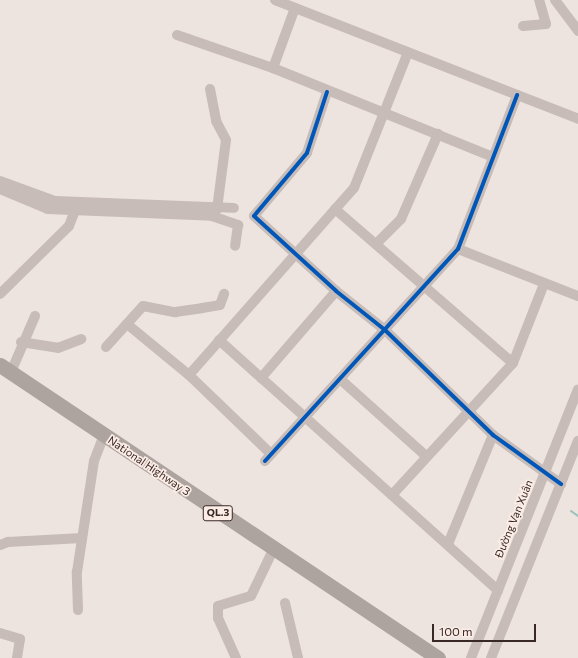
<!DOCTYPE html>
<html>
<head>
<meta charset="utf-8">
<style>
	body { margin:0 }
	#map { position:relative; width:578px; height:658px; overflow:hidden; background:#eee4df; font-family:Commissioner,sans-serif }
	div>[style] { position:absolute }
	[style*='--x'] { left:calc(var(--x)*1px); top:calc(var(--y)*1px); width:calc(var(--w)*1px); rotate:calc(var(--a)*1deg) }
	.stream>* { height:2px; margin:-1px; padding:0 1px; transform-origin:1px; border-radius:1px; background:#99c2ba }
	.minor>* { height:10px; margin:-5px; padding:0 5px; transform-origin:5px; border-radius:5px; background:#c7bcb8 }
	.highway>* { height:15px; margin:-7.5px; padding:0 7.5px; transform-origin:7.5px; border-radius:7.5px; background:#ada39f }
	.cycleway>* { height:4px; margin:-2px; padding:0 2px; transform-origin:2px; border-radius:2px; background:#0057b8 }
	span { translate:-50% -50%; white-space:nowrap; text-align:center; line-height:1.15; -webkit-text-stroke:3.5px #fbede6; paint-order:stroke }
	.shield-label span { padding:1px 3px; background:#fbede6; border:1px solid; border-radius:3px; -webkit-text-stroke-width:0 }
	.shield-label { font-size:10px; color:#382826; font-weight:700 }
	.street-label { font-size:11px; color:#382826 }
	.scale { position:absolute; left:432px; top:624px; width:104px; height:18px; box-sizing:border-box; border:2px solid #382826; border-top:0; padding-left:5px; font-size:12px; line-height:14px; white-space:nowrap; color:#382826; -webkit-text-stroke:3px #fbede6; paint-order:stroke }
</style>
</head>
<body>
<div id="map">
	<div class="stream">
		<i style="--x:571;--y:511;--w:9;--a:36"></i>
	</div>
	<div class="minor">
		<i style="--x:275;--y:0;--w:326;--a:21.4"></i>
		<i style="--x:555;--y:0;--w:39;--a:53"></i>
		<i style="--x:523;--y:26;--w:23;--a:-5"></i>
		<i style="--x:546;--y:24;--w:25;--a:-106"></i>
		<i style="--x:177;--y:35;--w:102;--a:19"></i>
		<i style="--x:273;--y:68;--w:237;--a:22"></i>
		<i style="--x:273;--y:68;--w:64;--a:-69.9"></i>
		<i style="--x:210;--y:89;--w:33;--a:79"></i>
		<i style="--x:216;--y:121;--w:21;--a:62"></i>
		<i style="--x:226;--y:140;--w:70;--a:97.4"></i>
		<i style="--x:327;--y:92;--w:64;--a:108.2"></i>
		<i style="--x:307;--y:153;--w:82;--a:130.1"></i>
		<i style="--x:254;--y:216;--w:111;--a:42.4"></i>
		<i style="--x:336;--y:291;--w:63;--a:38.5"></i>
		<i style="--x:385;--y:330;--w:151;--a:44.2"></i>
		<i style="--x:493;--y:435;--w:84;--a:35.8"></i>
		<i style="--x:0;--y:181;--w:59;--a:20"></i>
		<i style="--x:55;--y:201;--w:179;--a:2.2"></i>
		<i style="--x:2;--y:190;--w:50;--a:22.4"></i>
		<i style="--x:48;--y:209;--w:164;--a:2.4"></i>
		<i style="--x:212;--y:216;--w:28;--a:19"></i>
		<i style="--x:238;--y:225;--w:21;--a:98"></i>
		<i style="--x:335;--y:209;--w:235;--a:40.9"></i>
		<i style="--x:376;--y:244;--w:35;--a:-45"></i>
		<i style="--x:401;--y:219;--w:93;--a:-66.5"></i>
		<i style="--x:458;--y:249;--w:129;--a:21.4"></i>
		<i style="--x:0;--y:294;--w:97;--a:-44.6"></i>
		<i style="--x:69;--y:226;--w:17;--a:-69"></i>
		<i style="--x:127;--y:324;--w:80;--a:39.4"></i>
		<i style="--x:189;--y:375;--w:114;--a:43.9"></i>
		<i style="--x:219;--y:340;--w:375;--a:41.9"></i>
		<i style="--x:21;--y:342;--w:37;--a:9"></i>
		<i style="--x:58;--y:348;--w:25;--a:-21"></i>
		<i style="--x:106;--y:347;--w:55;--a:-47.9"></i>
		<i style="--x:143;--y:306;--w:33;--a:11"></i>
		<i style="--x:175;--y:312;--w:27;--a:-8"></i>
		<i style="--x:202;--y:308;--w:18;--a:-9"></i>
		<i style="--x:220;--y:305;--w:12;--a:-70"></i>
		<i style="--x:11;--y:372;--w:61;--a:-66.8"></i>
		<i style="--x:189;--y:375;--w:249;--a:-48.6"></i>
		<i style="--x:354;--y:188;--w:146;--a:-68.3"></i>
		<i style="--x:261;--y:378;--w:115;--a:-49.2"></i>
		<i style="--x:340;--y:379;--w:115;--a:41.8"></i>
		<i style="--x:265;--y:461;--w:287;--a:-47.7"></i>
		<i style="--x:458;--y:249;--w:165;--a:-69"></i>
		<i style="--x:392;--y:495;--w:179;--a:-47.5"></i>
		<i style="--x:513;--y:363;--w:85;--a:-68.6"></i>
		<i style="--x:448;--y:544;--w:118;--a:-67.6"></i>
		<i style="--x:0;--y:545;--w:9;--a:-21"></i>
		<i style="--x:8;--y:542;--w:74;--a:-3.1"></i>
		<i style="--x:285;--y:603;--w:57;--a:76.7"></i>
		<i style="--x:78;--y:610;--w:38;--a:-92"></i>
		<i style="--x:77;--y:572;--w:112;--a:-81.3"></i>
		<i style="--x:94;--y:461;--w:28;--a:-69"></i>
		<i style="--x:0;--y:633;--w:21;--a:17"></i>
		<i style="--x:20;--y:639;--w:19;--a:99"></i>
		<i style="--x:236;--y:658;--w:44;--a:-114.2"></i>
		<i style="--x:218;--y:618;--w:12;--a:-90"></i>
		<i style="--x:218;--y:606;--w:34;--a:-17"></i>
		<i style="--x:251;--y:596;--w:51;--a:-64.4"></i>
		<i style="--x:471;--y:658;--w:289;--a:-68.3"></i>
		<i style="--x:491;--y:658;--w:234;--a:-68.2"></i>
	</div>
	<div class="highway">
		<i style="--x:0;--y:365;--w:527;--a:33.78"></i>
	</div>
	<div class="cycleway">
		<i style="--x:327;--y:92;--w:64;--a:108.2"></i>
		<i style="--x:307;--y:153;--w:82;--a:130.1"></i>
		<i style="--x:254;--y:216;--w:111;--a:42.4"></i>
		<i style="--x:336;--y:291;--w:63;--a:38.5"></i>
		<i style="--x:385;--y:330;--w:151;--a:44.2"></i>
		<i style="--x:493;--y:435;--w:84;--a:35.8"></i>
		<i style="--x:265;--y:461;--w:287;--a:-47.7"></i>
		<i style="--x:458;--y:249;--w:165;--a:-69"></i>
	</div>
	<div class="shield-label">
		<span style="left:218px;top:513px">QL.3</span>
	</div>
	<div class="street-label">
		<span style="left:149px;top:466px;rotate:34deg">National Highway 3</span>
		<span style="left:514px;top:519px;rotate:-68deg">Đường Vạn Xuân</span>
	</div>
	<div class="scale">100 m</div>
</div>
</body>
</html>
